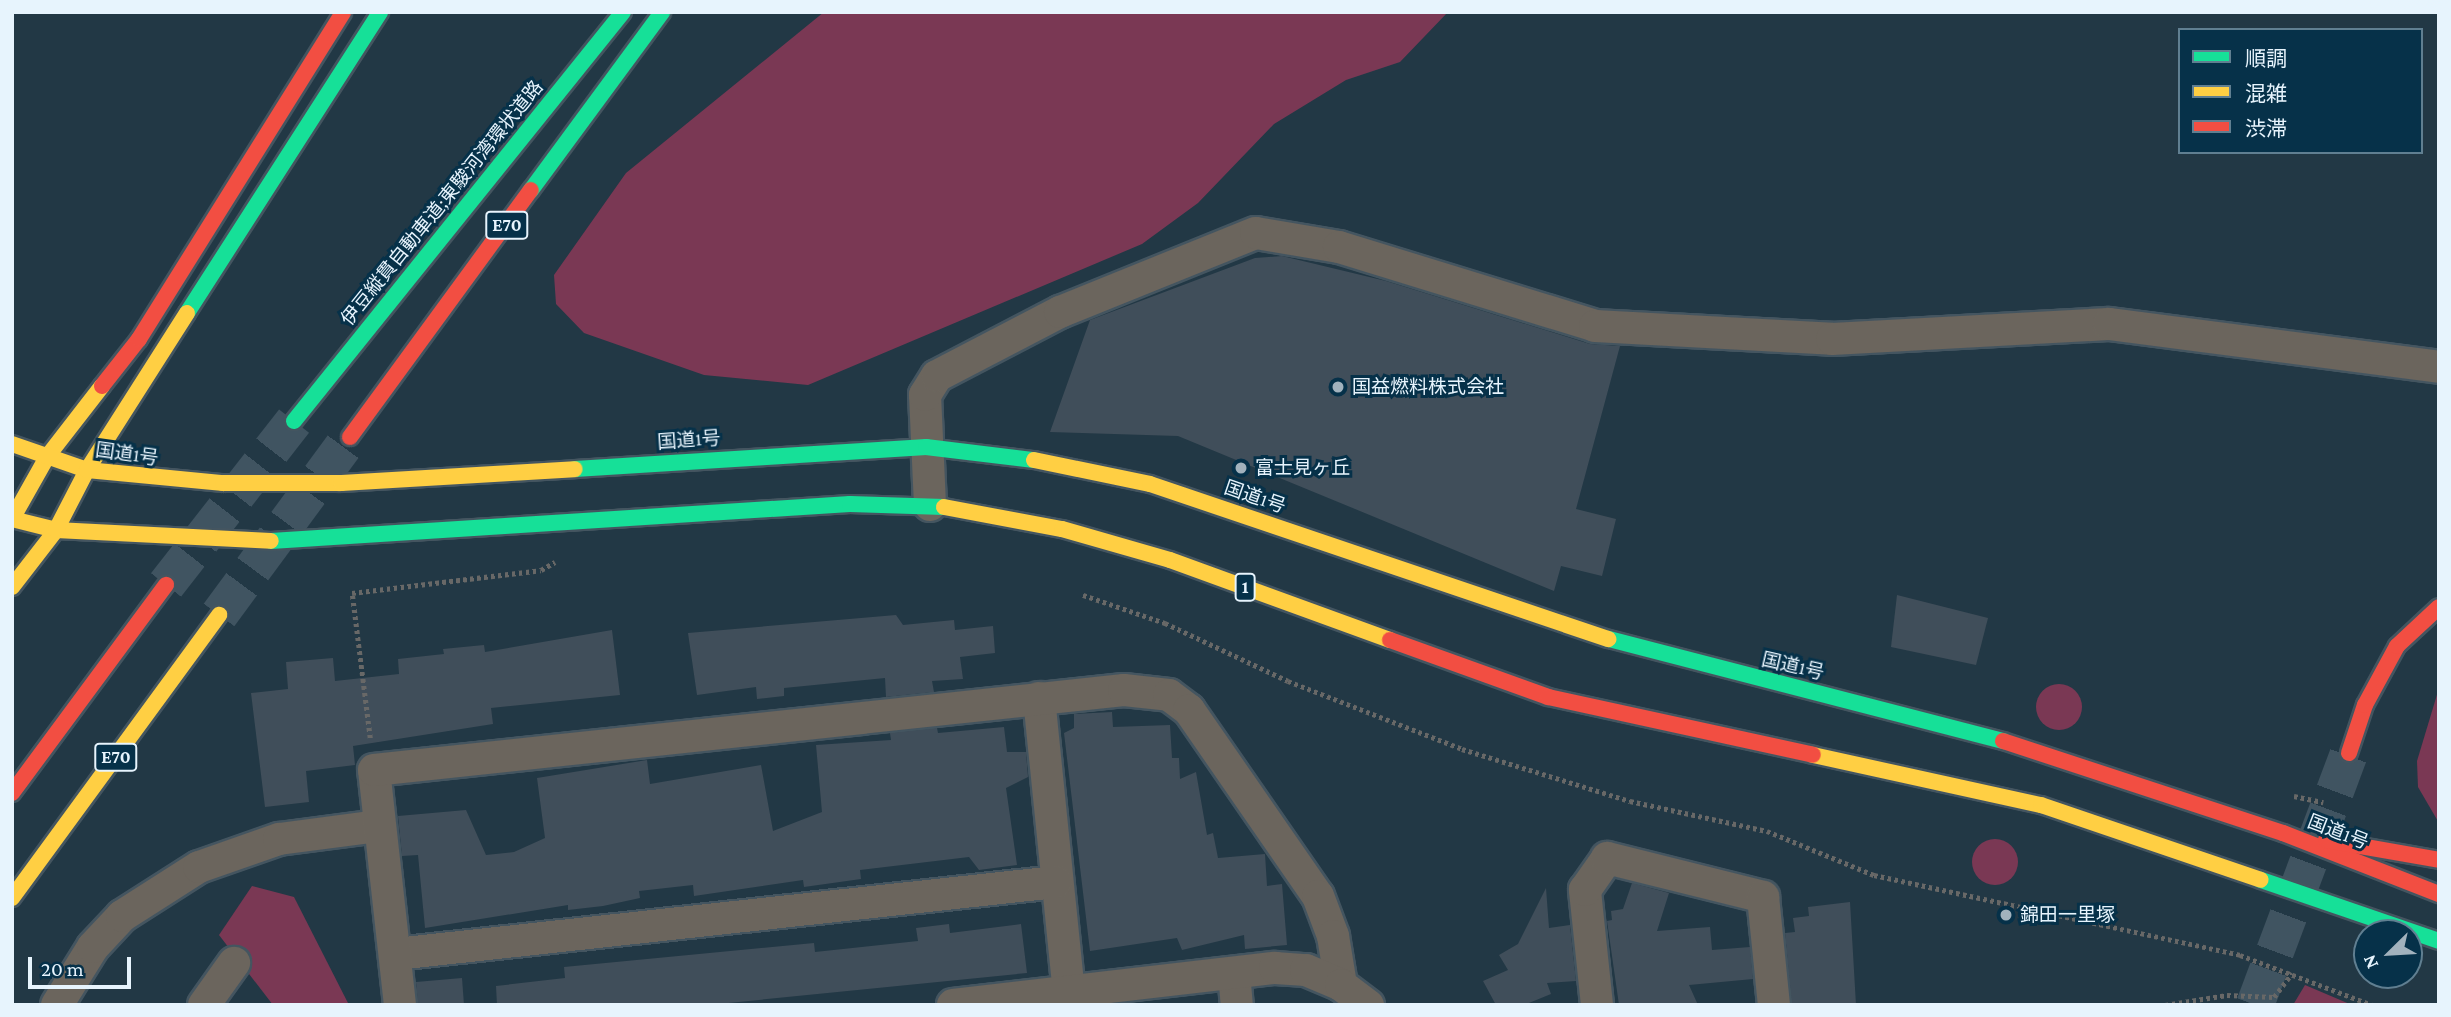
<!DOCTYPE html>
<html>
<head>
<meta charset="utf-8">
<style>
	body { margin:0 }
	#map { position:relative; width:2451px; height:1017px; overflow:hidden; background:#223845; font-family:"Crimson Pro","Noto Sans JP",serif }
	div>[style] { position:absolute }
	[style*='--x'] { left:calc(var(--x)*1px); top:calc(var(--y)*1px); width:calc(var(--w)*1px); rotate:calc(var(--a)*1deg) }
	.green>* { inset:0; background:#7a3854 }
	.round { border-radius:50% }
	.building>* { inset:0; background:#404e5a }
	.secondary-tunnel>* { height:38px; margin-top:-19px; transform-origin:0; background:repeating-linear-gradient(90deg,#405461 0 38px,transparent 0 57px) }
	.highway-tunnel>* { height:38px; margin-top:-19px; transform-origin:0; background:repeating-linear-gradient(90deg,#405461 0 38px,transparent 0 57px) }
	.path>* { height:4.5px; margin-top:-2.25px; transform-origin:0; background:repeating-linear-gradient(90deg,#686867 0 3.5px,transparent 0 7px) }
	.roads { filter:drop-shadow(2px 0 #445560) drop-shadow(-2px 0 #445560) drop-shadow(0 2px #445560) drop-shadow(0 -2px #445560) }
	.street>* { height:32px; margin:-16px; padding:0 16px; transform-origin:16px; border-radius:16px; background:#6b655d }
	.fast>* { height:16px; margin:-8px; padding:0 8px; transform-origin:8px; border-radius:8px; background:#16e098 }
	.slow>* { height:16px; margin:-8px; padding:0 8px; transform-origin:8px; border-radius:8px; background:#ffcf43 }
	.jam>* { height:16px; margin:-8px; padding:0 8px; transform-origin:8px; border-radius:8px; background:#f24e42 }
	.dots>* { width:19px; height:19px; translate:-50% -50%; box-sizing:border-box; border:4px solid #063149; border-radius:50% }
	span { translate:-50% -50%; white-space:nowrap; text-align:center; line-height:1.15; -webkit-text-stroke:6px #063149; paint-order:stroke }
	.shield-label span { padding:2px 5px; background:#063149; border:2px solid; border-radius:5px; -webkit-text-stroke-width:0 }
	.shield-label { font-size:18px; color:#e7f4fd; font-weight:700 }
	.street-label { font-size:19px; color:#e7f4fd }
	.poi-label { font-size:19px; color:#e7f4fd }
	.left { translate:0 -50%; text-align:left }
	.frame { position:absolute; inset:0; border:14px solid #e7f4fd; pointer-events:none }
	.legend { position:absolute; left:2178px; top:28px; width:245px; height:126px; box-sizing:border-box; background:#063149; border:2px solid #607f91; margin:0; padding:9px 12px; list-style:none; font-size:21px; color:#e7f4fd }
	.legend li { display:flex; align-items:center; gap:14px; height:35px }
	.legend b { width:35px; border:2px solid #607f91 }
	.north { position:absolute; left:2353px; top:919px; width:70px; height:70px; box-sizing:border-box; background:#063149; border:2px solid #607f91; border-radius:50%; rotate:246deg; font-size:19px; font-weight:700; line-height:28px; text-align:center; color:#e7f4fd }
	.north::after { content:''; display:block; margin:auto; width:24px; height:32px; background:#a2b2bd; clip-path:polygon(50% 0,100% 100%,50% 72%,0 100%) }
	.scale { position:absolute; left:28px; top:957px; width:103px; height:32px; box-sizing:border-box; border:4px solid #e7f4fd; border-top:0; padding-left:9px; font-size:21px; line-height:24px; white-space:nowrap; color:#e7f4fd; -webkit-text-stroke:5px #063149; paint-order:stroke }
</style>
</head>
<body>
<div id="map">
	<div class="green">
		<i style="clip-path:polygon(824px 12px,1448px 12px,1400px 62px,1346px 80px,1274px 124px,1198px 203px,1142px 244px,808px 385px,704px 375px,584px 333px,556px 304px,554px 275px,626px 173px)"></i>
		<i class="round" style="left:2036px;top:684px;width:46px;height:46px"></i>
		<i style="clip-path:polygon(2439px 688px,2439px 823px,2418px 787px,2417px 761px)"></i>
		<i class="round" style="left:1972px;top:839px;width:46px;height:46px"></i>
		<i style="clip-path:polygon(252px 886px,294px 897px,349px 1005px,273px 1005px,219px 935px)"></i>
		<i style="clip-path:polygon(2305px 985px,2352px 1005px,2293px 1005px)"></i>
	</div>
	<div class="building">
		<i style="clip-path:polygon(1282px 256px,1386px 281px,1590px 344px,1620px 346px,1576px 509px,1616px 519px,1602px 576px,1561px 566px,1554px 591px,1178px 436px,1050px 432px,1090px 320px,1255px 258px)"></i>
		<i style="clip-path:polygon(1897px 595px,1988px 618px,1976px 665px,1891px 647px)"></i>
		<i style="clip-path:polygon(896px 615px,903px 625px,954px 620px,955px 630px,993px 626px,995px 653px,960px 657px,963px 679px,932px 681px,934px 692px,886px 697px,885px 678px,784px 688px,784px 696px,757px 699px,756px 687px,697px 695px,688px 633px)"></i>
		<i style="clip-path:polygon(612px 630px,620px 695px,491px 708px,493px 724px,353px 746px,355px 765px,306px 771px,309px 802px,265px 807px,251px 693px,288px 689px,286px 662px,333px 658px,335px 681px,399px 674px,398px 659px,444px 654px,443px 649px,484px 645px,485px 652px)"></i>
		<i style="clip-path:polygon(1112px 712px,1113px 727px,1170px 725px,1172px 758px,1179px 758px,1180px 779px,1196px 772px,1207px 835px,1213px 833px,1218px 858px,1265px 854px,1267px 886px,1282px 884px,1287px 945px,1245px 949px,1244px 935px,1182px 950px,1177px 938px,1090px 951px,1064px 733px,1074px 728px,1074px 714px)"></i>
		<i style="clip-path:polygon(1004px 727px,1007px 752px,1026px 752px,1028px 777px,1006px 788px,1017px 865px,979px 870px,969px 857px,860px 870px,861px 879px,804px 887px,803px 880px,694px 896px,693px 885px,639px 891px,640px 898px,603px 906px,568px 910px,568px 905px,425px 928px,418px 855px,402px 856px,398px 816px,466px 810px,486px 855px,514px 852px,545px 838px,537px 778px,647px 760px,650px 784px,761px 765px,773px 831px,822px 812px,816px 745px,891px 740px,890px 733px,937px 728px,938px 733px)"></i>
		<i style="clip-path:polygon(1632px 883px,1669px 893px,1657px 931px,1710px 927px,1712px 950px,1750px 947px,1753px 979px,1689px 985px,1698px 1005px,1619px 1005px,1607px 921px,1612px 920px,1611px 911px,1623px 909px)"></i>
		<i style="clip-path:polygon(1546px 888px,1549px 928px,1570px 925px,1576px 981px,1547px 983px,1551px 994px,1524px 1005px,1496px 1005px,1483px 981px,1508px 970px,1499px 955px,1518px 944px)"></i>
		<i style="clip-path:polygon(1850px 902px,1856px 1005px,1792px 1005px,1785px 933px,1795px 932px,1793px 918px,1809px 916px,1808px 907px)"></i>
		<i style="clip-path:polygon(949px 924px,950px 933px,1021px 924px,1027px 973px,708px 1005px,497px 1005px,496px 986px,565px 978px,564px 967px,814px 943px,815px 952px,918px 941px,916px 928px)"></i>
		<i style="clip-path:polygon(462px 978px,464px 1005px,418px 1005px,416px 982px)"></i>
	</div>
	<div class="secondary-tunnel">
		<i style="--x:2255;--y:1005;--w:269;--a:-69.5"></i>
	</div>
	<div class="highway-tunnel">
		<i style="--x:166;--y:585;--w:208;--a:-52"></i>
		<i style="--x:219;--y:615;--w:221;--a:-53.6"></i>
	</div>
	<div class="path">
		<i style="--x:1083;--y:595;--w:87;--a:18.9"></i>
		<i style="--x:1165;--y:623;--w:136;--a:25.2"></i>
		<i style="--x:1288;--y:681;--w:187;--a:21.3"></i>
		<i style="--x:1462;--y:749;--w:176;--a:17.2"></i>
		<i style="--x:1630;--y:801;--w:140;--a:12.4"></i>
		<i style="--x:1767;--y:831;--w:116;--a:22.4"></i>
		<i style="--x:1874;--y:875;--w:375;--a:12.3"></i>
		<i style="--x:2240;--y:955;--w:141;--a:20.7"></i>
		<i style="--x:370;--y:738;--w:146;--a:-97.1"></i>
		<i style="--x:352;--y:593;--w:190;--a:-6.9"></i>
		<i style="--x:541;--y:570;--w:16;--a:-30"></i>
		<i style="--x:2294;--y:796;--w:30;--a:12"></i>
		<i style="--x:2165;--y:1005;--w:63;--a:-9.2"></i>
		<i style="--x:2227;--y:995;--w:47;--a:2.4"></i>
		<i style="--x:2274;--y:997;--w:30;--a:-53"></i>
	</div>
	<div class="roads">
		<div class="street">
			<i style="--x:930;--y:505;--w:110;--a:-92.6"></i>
			<i style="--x:925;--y:395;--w:22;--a:-58"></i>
			<i style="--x:937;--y:376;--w:139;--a:-27.5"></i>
			<i style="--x:1060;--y:312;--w:211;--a:-22"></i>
			<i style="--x:1256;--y:233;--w:84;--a:9.6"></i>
			<i style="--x:1339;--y:247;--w:268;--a:17.1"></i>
			<i style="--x:1595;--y:326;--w:237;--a:3.1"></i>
			<i style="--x:1832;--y:339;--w:277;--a:-3.1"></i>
			<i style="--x:2109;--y:324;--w:333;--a:7.4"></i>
			<i style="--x:1039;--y:698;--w:309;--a:84.2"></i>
			<i style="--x:396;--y:954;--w:664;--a:-6.23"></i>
			<i style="--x:1234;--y:973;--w:32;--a:85"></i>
			<i style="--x:57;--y:1005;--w:68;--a:-58.2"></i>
			<i style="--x:93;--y:947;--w:42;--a:-46.9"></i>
			<i style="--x:122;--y:916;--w:91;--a:-32.5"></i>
			<i style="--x:199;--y:867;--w:85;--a:-19.3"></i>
			<i style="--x:279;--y:839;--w:101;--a:-7.4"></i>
			<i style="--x:204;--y:1005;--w:52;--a:-54.5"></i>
			<i style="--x:400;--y:1005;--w:236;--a:-96.3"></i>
			<i style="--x:374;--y:770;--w:754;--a:-6.09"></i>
			<i style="--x:1124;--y:690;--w:45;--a:6.3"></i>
			<i style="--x:1169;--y:695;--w:25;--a:37"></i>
			<i style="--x:1189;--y:710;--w:226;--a:55.3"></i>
			<i style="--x:1318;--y:896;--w:43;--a:69.4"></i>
			<i style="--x:1333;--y:936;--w:50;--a:80.7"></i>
			<i style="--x:953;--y:1005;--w:324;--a:-6.6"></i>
			<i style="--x:1275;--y:968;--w:31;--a:4"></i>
			<i style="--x:1306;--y:970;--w:38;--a:23"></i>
			<i style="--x:1341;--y:985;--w:34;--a:37"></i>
			<i style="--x:1597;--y:1005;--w:116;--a:-96"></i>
			<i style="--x:1585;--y:890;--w:39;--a:-55"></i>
			<i style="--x:1607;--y:858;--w:161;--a:14"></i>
			<i style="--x:1763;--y:897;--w:109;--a:84.2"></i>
		</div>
		<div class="fast">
			<i style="--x:531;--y:190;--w:221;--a:-53.6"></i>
			<i style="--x:187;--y:313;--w:358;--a:-57.3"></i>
			<i style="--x:294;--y:421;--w:525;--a:-51.19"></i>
			<i style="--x:575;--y:469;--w:352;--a:-3.6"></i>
			<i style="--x:926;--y:447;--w:109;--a:6.9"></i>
			<i style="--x:271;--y:541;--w:580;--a:-3.66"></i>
			<i style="--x:850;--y:504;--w:94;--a:1.8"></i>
			<i style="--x:1609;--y:639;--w:407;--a:14.5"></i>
			<i style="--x:2261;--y:880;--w:188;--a:18.9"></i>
		</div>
		<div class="slow">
			<i style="--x:102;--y:386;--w:90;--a:127.8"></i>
			<i style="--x:47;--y:457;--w:71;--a:119.4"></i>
			<i style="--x:12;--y:519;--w:45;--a:14"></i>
			<i style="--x:56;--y:530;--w:215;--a:2.9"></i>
			<i style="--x:12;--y:444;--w:79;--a:19.1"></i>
			<i style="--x:87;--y:470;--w:137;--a:5.5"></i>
			<i style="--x:223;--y:483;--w:118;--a:0"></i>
			<i style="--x:341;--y:483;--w:234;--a:-3.4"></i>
			<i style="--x:1034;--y:460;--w:118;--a:11.7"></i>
			<i style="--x:1150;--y:484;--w:484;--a:18.7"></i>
			<i style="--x:944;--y:507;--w:120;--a:10.6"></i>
			<i style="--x:1062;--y:529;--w:112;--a:16"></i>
			<i style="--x:1170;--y:560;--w:234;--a:20"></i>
			<i style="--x:12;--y:587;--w:72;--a:-52.3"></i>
			<i style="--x:56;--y:530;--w:68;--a:-62.7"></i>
			<i style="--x:87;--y:470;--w:186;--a:-57.5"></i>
			<i style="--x:1813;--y:755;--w:233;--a:12.4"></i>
			<i style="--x:2041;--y:805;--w:232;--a:18.8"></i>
			<i style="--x:12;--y:898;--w:351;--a:-53.8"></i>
		</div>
		<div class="jam">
			<i style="--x:102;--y:386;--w:60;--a:-51.8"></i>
			<i style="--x:139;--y:339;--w:385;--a:-58"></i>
			<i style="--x:350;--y:437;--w:306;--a:-53.8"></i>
			<i style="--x:1390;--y:640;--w:168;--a:19.8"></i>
			<i style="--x:1548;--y:697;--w:271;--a:12.3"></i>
			<i style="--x:2003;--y:741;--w:295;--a:18.2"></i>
			<i style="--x:2283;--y:833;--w:168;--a:21.4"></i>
			<i style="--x:2349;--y:753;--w:51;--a:-71.6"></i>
			<i style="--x:2365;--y:705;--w:67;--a:-61.5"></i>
			<i style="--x:2397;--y:646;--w:57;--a:-42.9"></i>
			<i style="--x:12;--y:793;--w:259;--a:-53.5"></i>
			<i style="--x:2326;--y:840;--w:115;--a:10"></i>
		</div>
	</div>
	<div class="dots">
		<i style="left:1338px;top:387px;background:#a2b2bd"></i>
		<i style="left:1241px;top:468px;background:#a2b2bd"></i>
		<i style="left:2006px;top:915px;background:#a2b2bd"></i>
	</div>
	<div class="shield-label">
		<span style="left:507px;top:225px">E70</span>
		<span style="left:1245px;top:587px">1</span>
		<span style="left:116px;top:757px">E70</span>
	</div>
	<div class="street-label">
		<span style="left:442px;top:203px;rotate:-51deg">伊豆縦貫自動車道;東駿河湾環状道路</span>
		<span style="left:689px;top:440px;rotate:-4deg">国道1号</span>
		<span style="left:127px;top:454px;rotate:8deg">国道1号</span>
		<span style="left:1255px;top:497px;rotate:19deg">国道1号</span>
		<span style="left:1793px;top:666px;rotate:13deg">国道1号</span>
		<span style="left:2338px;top:832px;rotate:21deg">国道1号</span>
	</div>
	<div class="poi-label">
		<span class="left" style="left:1352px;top:387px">国益燃料株式会社</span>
		<span class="left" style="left:1255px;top:468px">富士見ヶ丘</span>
		<span class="left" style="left:2020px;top:915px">錦田一里塚</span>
	</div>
	<div class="frame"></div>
	<ul class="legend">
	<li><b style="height:9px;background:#16e098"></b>順調</li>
	<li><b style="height:9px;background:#ffcf43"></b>混雑</li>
	<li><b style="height:9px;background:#f24e42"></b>渋滞</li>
	</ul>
	<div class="north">N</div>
	<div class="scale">20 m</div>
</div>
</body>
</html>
